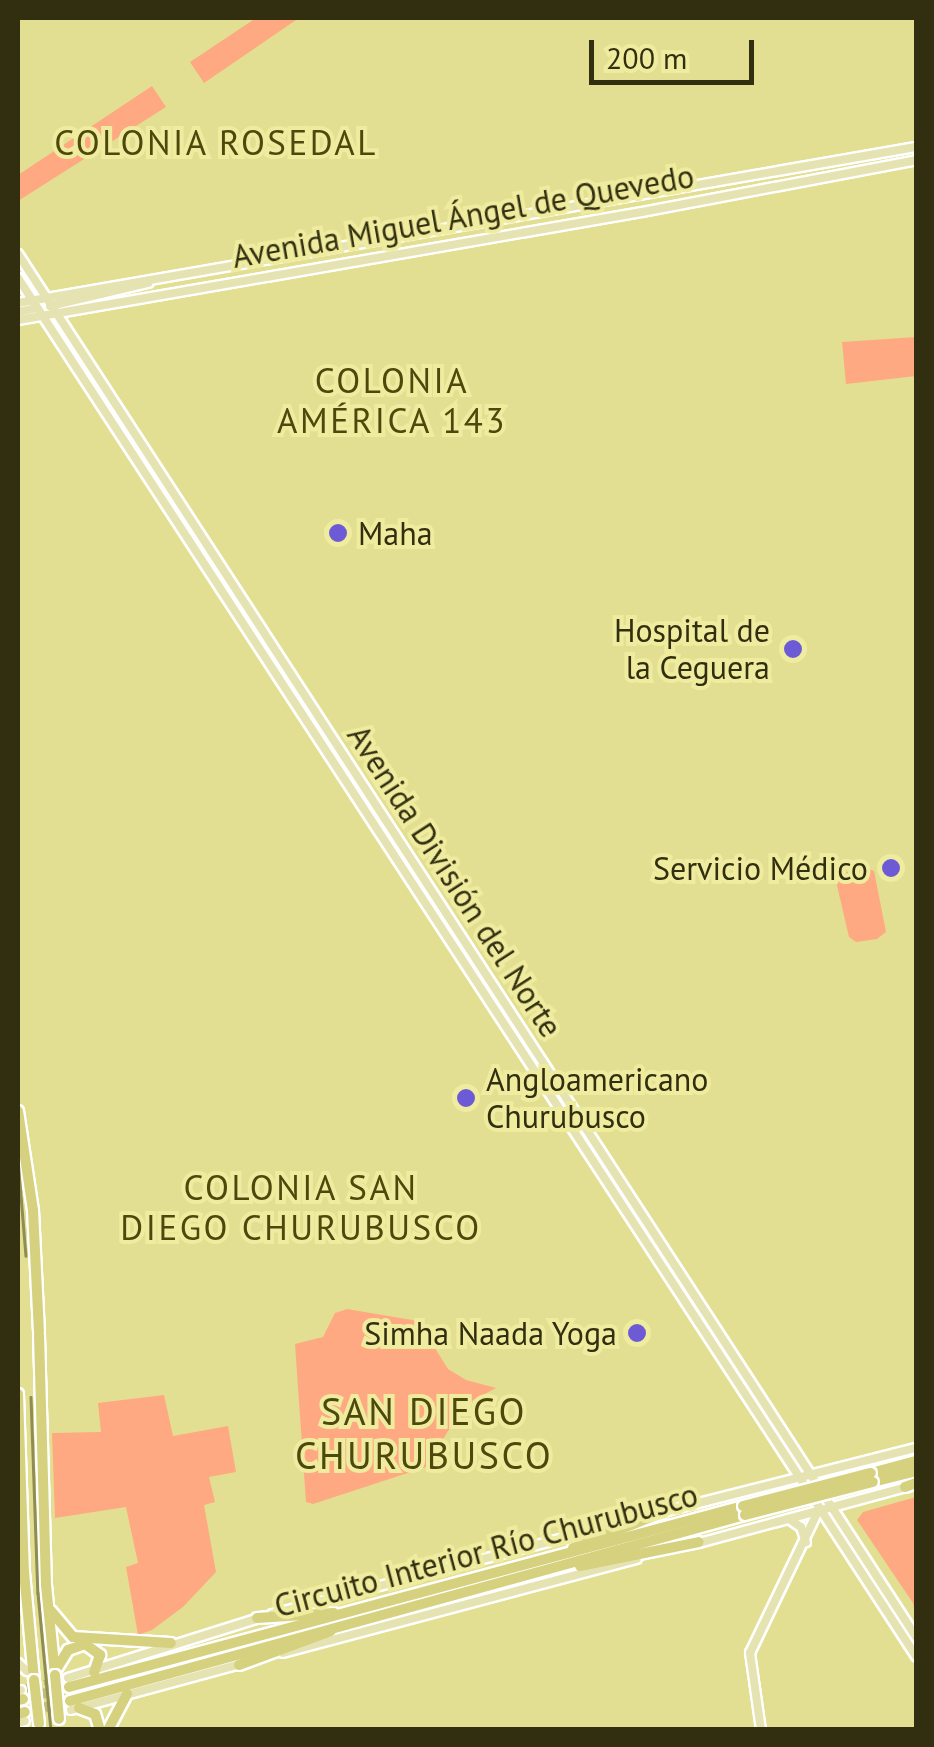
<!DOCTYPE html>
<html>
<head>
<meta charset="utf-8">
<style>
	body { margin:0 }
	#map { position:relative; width:934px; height:1747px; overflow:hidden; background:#e3df92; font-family:"PT Sans",sans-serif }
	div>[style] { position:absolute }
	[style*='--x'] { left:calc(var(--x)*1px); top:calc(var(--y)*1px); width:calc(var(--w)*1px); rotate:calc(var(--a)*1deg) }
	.green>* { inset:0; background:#fea981 }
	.major-tunnel>* { height:8px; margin-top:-4px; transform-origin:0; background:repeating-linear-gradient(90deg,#bfbc78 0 8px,transparent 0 12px) }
	.highway-tunnel>* { height:10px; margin-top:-5px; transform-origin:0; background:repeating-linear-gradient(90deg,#bfbc78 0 10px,transparent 0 15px) }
	.roads { filter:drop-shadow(2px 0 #fff) drop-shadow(-2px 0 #fff) drop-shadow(0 2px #fff) drop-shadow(0 -2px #fff) }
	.major>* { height:8px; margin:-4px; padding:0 4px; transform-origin:4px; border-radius:4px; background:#e6e3b2 }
	.highway>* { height:10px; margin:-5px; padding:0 5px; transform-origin:5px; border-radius:5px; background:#d6d17e }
	.rail>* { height:2.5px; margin:-1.25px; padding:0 1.25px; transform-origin:1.25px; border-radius:1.25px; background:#8f8c54 }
	.bridges { filter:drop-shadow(2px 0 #fff) drop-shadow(-2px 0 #fff) drop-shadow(0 2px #fff) drop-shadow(0 -2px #fff) }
	.highway-bridge>* { height:10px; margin:-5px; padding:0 5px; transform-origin:5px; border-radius:5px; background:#d6d17e }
	.dots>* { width:28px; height:28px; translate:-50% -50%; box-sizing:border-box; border:5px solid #f0ec9f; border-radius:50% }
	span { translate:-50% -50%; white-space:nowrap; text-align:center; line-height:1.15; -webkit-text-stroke:8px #f0ec9f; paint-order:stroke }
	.street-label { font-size:32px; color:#312f0f }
	.poi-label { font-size:32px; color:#312f0f }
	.left { translate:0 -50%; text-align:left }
	.right { translate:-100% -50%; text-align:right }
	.neighbourhood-label { font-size:35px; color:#4d490d; letter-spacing:2.5px }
	.quarter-label { font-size:38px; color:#4d490d; letter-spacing:2.5px }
	.frame { position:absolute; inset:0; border:20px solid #312f0f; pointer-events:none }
	.scale { position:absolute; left:589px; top:40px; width:165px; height:45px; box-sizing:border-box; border:5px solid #312f0f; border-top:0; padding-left:12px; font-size:30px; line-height:35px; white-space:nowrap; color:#312f0f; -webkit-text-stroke:8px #f0ec9f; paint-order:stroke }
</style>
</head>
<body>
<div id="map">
	<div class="green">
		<i style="clip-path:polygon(256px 18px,299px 18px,204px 83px,190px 62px)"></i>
		<i style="clip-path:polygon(152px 86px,166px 107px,18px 201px,18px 175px)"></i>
		<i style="clip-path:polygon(916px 337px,916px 376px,846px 384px,842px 342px)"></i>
		<i style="clip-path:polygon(68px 339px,182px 510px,175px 513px,62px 340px)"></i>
		<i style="clip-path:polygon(195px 532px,356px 784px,352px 786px,187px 535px)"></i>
		<i style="clip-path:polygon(863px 866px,874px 871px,886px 932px,877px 939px,856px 942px,849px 937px,835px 877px)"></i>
		<i style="clip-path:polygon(347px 1309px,418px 1321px,448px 1369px,466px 1380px,496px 1388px,473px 1400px,453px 1423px,426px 1467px,313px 1504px,306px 1502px,295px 1344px,323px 1337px,335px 1313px)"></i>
		<i style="clip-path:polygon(164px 1395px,173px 1436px,228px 1426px,236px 1472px,209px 1477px,215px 1502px,204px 1505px,216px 1572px,183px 1607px,152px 1630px,138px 1635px,126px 1567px,138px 1563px,126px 1507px,55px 1518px,52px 1433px,101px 1432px,98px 1403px)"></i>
		<i style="clip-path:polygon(916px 1497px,916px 1617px,913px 1603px,857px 1520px,863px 1512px)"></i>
	</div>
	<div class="major-tunnel">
		<i style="--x:21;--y:1690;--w:49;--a:-14.3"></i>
		<i style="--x:25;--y:1721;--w:47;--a:-13.4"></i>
	</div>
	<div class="highway-tunnel">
		<i style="--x:23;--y:1699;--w:48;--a:-14.6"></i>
		<i style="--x:30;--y:1711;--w:41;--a:-14"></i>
	</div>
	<div class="roads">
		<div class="major">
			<i style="--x:18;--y:254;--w:1649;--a:57"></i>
			<i style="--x:18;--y:278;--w:1645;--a:56.91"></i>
			<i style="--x:18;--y:303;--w:911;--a:-9.86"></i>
			<i style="--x:50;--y:306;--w:101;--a:-13.2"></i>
			<i style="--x:18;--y:312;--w:19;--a:-12"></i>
			<i style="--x:18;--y:320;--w:633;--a:-9.82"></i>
			<i style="--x:642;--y:212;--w:279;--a:-10.7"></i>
			<i style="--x:659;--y:1513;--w:265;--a:-14.2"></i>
			<i style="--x:789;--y:1519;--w:14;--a:34"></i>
			<i style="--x:801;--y:1527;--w:16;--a:72"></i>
			<i style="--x:699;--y:1543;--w:215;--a:-15.1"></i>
			<i style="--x:272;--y:1614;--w:376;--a:-14.6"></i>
			<i style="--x:283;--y:1653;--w:366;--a:-14.9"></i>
			<i style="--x:18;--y:1663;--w:12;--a:42"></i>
			<i style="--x:68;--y:1678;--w:200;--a:-17.4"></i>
			<i style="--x:18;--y:1691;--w:3;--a:-18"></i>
			<i style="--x:71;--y:1710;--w:175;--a:-15.2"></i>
			<i style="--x:18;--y:1723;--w:7;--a:-16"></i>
			<i style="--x:761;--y:1730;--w:78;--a:-98.1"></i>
			<i style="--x:750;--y:1653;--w:157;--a:-64.4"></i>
		</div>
		<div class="highway">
			<i style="--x:18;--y:1111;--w:100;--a:81.4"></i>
			<i style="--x:33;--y:1210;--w:121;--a:87.2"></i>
			<i style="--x:39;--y:1335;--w:250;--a:88.4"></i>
			<i style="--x:46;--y:1585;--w:90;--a:84.3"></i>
			<i style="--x:18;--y:1394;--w:178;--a:88.1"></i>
			<i style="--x:24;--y:1572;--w:108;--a:84.7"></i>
			<i style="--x:871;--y:1473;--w:47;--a:-14.9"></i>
			<i style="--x:873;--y:1482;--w:44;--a:-14.3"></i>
			<i style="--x:905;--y:1487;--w:12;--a:-20"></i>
			<i style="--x:573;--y:1548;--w:98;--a:-21.6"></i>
			<i style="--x:580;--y:1566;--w:121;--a:-11.4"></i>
			<i style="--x:51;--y:1611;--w:34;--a:50"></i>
			<i style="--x:73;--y:1637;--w:98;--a:3.5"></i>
			<i style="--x:257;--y:1618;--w:77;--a:-3.7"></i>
			<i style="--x:239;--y:1665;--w:98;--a:-20.3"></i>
			<i style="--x:55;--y:1671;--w:25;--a:-58"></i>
			<i style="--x:68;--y:1650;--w:18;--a:-19"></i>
			<i style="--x:85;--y:1644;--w:19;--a:36"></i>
			<i style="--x:100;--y:1655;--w:18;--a:109"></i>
			<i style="--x:69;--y:1687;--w:698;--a:-15.03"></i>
			<i style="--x:18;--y:1700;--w:5;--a:-11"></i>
			<i style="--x:70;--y:1701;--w:700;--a:-15.41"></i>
			<i style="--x:79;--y:1708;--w:17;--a:21"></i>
			<i style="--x:95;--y:1714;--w:17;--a:73"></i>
			<i style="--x:18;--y:1714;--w:7;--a:-16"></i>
			<i style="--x:108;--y:1730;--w:41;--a:-62.2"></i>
		</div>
	</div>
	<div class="rail">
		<i style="--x:18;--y:1159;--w:97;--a:85.3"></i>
		<i style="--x:31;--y:1397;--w:196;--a:88"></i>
		<i style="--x:38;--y:1593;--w:138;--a:84.6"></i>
	</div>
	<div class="bridges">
		<div class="highway-bridge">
			<i style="--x:743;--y:1506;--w:132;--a:-14.5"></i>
			<i style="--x:745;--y:1515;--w:132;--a:-14.5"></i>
			<i style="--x:55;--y:1675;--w:44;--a:84.8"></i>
			<i style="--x:34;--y:1680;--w:44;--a:83.5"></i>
		</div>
	</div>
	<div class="dots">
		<i style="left:338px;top:533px;background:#6d5bd5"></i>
		<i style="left:793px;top:649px;background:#6d5bd5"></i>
		<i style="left:891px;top:868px;background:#6d5bd5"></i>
		<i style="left:466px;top:1098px;background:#6d5bd5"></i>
		<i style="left:637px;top:1333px;background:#6d5bd5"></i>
	</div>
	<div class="street-label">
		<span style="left:463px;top:216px;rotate:-10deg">Avenida Miguel Ángel de Quevedo</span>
		<span style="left:455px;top:881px;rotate:57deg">Avenida División del Norte</span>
		<span style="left:486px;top:1550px;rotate:-15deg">Circuito Interior Río Churubusco</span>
	</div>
	<div class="poi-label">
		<span class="left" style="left:358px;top:533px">Maha</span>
		<span class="right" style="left:770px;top:649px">Hospital de<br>la Ceguera</span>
		<span class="right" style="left:868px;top:868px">Servicio Médico</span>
		<span class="left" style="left:486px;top:1098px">Angloamericano<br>Churubusco</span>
		<span class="right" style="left:617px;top:1333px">Simha Naada Yoga</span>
	</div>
	<div class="neighbourhood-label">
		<span style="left:216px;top:142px">COLONIA ROSEDAL</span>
		<span style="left:392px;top:400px">COLONIA<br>AMÉRICA 143</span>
		<span style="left:301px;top:1207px">COLONIA SAN<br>DIEGO CHURUBUSCO</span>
	</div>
	<div class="quarter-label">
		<span style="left:424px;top:1433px">SAN DIEGO<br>CHURUBUSCO</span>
	</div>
	<div class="frame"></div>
	<div class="scale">200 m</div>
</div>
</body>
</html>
